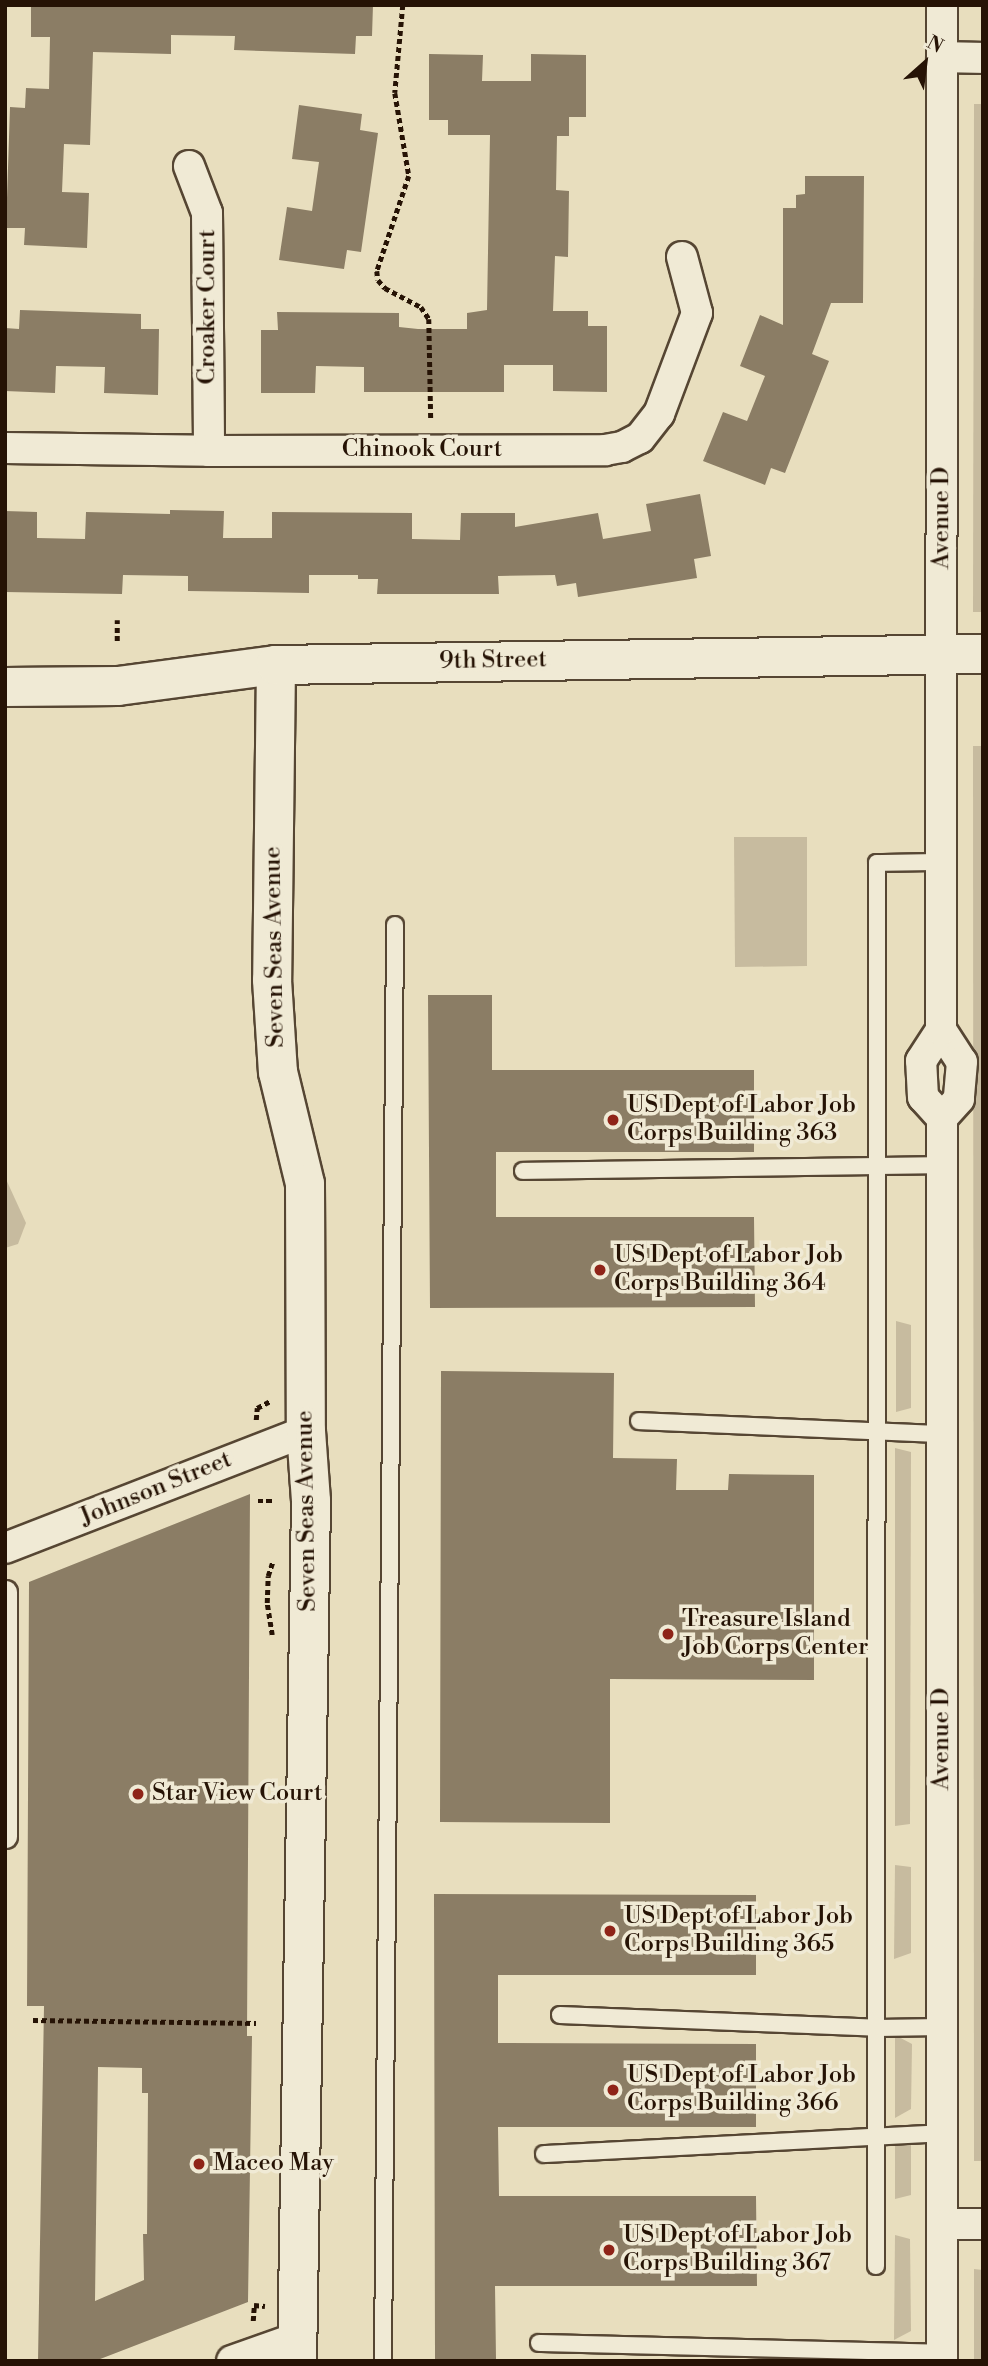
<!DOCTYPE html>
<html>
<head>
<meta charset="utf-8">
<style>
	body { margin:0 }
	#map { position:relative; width:988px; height:2366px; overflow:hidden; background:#e8debe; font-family:"Libre Bodoni",serif }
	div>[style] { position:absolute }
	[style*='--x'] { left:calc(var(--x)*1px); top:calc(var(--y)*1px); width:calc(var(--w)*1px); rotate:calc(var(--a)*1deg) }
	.green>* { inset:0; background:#c7bb9f }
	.building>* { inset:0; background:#8b7d65 }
	.path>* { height:4.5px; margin-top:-2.25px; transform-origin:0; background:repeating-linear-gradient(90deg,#261305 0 5px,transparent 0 8.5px) }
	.roads { filter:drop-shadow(2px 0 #564633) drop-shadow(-2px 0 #564633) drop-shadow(0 2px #564633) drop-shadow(0 -2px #564633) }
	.service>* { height:16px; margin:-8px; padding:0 8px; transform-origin:8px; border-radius:8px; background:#f0ead5 }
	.pedestrian>* { height:23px; margin:-11.5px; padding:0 11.5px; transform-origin:11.5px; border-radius:11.5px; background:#f0ead5 }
	.minor>* { height:30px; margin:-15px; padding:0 15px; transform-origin:15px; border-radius:15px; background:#f0ead5 }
	.tertiary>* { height:38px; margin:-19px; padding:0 19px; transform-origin:19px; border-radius:19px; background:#f0ead5 }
	.dots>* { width:19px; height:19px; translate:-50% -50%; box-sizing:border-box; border:4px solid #f0ead5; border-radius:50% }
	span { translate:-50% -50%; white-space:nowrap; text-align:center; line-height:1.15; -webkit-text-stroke:7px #f0ead5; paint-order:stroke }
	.street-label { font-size:24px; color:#261305 }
	.poi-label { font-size:24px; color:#261305 }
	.left { translate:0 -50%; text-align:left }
	.frame { position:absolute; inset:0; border:7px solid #261305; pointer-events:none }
	.north { position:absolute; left:890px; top:28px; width:70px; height:70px; -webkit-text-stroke:5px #f0ead5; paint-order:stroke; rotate:28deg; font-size:19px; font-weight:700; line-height:28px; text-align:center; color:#261305 }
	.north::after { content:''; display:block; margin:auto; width:24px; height:32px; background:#261305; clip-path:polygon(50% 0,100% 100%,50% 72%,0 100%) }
</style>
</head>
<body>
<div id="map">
	<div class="green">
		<i style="clip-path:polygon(974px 104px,983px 104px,983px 612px,973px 612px)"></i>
		<i style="clip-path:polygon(973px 746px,983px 746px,983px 2161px,974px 2161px)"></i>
		<i style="clip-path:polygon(734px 837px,807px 837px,807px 966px,735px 967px)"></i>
		<i style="clip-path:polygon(5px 1177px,26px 1223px,18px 1244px,5px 1248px)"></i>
		<i style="clip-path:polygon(896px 1321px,911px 1325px,911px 1408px,896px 1412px)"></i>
		<i style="clip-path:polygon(895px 1448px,911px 1452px,910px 1824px,895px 1826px)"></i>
		<i style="clip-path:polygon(895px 1865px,911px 1867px,911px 1953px,894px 1959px)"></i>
		<i style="clip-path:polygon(895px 2035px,912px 2044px,911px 2109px,895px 2118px)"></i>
		<i style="clip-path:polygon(895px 2136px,911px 2145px,911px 2195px,895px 2199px)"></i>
		<i style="clip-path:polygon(895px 2235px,910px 2239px,911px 2331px,894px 2340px)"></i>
		<i style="clip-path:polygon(974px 2269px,983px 2270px,983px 2361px,974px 2361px)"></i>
	</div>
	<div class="building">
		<i style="clip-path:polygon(31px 5px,373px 5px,372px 36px,356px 36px,355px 54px,234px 50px,235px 36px,171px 35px,171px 54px,93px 52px,90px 145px,64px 144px,62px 192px,89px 193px,87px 248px,24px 245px,25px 228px,6px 228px,10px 107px,25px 108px,26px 88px,49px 89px,50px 37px,31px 37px)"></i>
		<i style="clip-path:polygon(429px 54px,483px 55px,482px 81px,531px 81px,531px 54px,586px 55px,586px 117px,569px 117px,569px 136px,557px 136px,556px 190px,569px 191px,568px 257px,555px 256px,553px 311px,588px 311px,588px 326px,607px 326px,607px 392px,553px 391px,553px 365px,504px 365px,504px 392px,364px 392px,364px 367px,316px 366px,315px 393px,261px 393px,261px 330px,278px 330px,277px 312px,399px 313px,399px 327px,418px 329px,467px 329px,467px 313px,487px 310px,490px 135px,448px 135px,448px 120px,429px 120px)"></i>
		<i style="clip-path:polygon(299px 105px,362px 114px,360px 130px,378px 133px,361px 252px,347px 250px,344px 269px,279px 260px,287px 207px,312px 211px,319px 162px,292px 159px)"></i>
		<i style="clip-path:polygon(805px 176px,864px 176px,863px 303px,831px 303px,812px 354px,829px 361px,785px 473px,771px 468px,765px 485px,703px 461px,723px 412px,747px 421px,765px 376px,740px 366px,760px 315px,783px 325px,783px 208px,796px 208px,796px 195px,805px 194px)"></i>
		<i style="clip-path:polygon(20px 310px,141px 314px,141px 329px,159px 329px,158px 395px,104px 393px,105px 367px,56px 366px,55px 393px,5px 391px,5px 328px,19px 329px)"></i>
		<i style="clip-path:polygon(700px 494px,711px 556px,694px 559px,697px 578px,578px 597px,576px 583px,557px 586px,555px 575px,498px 576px,499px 594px,377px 594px,378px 579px,358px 579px,358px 575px,309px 575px,309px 593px,188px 591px,188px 576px,123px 575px,122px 594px,5px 592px,5px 511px,37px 512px,37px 538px,85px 539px,86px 512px,170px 514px,170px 510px,224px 511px,223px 538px,272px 538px,272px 512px,412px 513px,412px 539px,460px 540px,461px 513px,515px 513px,515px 527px,598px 513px,603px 539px,651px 531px,646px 504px)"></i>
		<i style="clip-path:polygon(428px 995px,492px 995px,492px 1070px,754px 1070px,754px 1152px,496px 1152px,496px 1217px,754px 1217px,755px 1307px,430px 1308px)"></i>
		<i style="clip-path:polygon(441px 1371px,614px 1373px,613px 1458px,677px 1459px,676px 1490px,728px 1490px,729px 1474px,814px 1475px,814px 1680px,610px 1679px,610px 1823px,440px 1822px)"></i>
		<i style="clip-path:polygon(evenodd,250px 1494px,247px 2036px,252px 2036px,248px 2302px,95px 2361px,38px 2361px,44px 2006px,27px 2006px,29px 1582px,250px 1494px,98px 2067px,142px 2068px,142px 2093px,148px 2093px,147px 2234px,143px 2234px,144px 2280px,95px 2301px,98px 2067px)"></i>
		<i style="clip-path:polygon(434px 1894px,756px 1895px,756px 1975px,498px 1975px,498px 2043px,756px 2044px,756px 2127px,498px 2127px,499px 2196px,756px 2196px,757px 2286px,495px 2286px,496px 2359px,435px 2359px)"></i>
	</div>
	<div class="path">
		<i style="--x:403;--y:5;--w:88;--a:95.2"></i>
		<i style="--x:395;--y:93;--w:84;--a:80.4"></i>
		<i style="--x:409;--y:176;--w:100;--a:108.6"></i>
		<i style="--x:377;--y:271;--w:9;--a:84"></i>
		<i style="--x:378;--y:280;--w:11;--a:49"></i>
		<i style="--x:385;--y:288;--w:41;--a:27.8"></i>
		<i style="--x:421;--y:307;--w:14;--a:56"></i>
		<i style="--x:429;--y:319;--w:101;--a:88.9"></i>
		<i style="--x:117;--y:641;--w:21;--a:-90"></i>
		<i style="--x:256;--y:1420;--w:12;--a:-85"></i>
		<i style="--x:257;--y:1408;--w:15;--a:-28"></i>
		<i style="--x:258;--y:1501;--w:17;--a:0"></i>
		<i style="--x:272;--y:1635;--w:32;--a:-99"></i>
		<i style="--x:267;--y:1603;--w:27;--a:-88"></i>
		<i style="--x:268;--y:1576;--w:16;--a:-72"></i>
		<i style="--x:33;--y:2020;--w:223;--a:0.8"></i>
		<i style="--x:253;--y:2321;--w:16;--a:-86"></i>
		<i style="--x:254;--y:2305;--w:11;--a:5"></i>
	</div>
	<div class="roads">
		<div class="service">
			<i style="--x:523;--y:1171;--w:419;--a:-0.8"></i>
			<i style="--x:639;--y:1421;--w:303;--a:2.5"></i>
			<i style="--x:560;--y:2015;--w:317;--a:2.3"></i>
			<i style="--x:877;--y:2028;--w:65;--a:-0.9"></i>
			<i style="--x:544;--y:2154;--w:399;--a:-3"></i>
			<i style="--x:876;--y:2266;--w:1403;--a:-89.96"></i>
			<i style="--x:877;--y:863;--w:66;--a:-0.9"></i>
			<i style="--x:539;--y:2343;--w:403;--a:1.4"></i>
			<i style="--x:383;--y:2361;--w:1436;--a:-89.52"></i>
		</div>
		<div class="pedestrian">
			<i style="--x:5;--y:1592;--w:244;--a:90"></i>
		</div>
		<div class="minor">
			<i style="--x:942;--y:57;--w:41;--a:1.4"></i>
			<i style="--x:189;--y:166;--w:50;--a:69"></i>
			<i style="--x:207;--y:213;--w:238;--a:89.5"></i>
			<i style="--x:5;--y:448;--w:204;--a:0.8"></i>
			<i style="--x:209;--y:451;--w:396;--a:-0.1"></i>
			<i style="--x:605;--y:450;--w:17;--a:-10"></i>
			<i style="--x:622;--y:447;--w:20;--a:-27"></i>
			<i style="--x:640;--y:438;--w:31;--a:-52"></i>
			<i style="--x:659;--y:414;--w:108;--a:-69.4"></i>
			<i style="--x:697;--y:313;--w:58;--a:-105"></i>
			<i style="--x:941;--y:1030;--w:38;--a:57"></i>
			<i style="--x:962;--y:1062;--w:37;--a:95"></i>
			<i style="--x:959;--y:1099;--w:25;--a:132"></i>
			<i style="--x:5;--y:1548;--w:323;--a:-21.2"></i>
			<i style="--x:942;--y:2224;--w:41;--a:0"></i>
			<i style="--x:232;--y:2361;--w:69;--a:-19.5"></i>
			<i style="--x:942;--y:2361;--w:1243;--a:-90"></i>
			<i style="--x:942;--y:1118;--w:28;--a:-132"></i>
			<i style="--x:923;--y:1097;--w:36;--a:-93"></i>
			<i style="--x:921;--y:1061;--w:37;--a:-57"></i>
			<i style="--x:941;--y:1030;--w:1025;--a:-89.94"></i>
		</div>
		<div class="tertiary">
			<i style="--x:276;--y:665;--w:315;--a:90.7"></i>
			<i style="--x:272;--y:980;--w:92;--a:86.3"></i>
			<i style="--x:278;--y:1072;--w:115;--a:76.4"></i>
			<i style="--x:305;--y:1184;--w:247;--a:89.8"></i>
			<i style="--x:306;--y:1431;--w:70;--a:85.9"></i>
			<i style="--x:311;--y:1501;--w:860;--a:90.93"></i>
			<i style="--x:5;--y:687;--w:113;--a:-0.5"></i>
			<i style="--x:118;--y:686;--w:159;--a:-7.6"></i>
			<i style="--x:276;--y:665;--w:707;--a:-0.89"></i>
		</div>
	</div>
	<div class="dots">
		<i style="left:613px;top:1120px;background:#8f2418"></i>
		<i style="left:600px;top:1270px;background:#8f2418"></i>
		<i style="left:668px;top:1634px;background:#8f2418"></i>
		<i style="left:138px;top:1794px;background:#8f2418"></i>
		<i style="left:610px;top:1931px;background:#8f2418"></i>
		<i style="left:613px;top:2090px;background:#8f2418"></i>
		<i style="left:199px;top:2164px;background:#8f2418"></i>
		<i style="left:609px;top:2250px;background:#8f2418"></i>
	</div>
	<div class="street-label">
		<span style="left:208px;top:307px;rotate:-90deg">Croaker Court</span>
		<span style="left:422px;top:450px">Chinook Court</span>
		<span style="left:942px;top:518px;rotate:-90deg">Avenue D</span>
		<span style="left:493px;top:661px;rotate:-1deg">9th Street</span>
		<span style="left:275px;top:947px;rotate:-91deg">Seven Seas Avenue</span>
		<span style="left:156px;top:1489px;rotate:-22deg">Johnson Street</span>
		<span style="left:307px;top:1511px;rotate:-91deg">Seven Seas Avenue</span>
		<span style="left:942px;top:1739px;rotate:-90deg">Avenue D</span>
	</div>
	<div class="poi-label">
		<span class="left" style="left:627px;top:1120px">US Dept of Labor Job<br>Corps Building 363</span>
		<span class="left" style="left:614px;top:1270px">US Dept of Labor Job<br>Corps Building 364</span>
		<span class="left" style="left:682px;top:1634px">Treasure Island<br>Job Corps Center</span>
		<span class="left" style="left:152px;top:1794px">Star View Court</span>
		<span class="left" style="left:624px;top:1931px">US Dept of Labor Job<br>Corps Building 365</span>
		<span class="left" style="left:627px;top:2090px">US Dept of Labor Job<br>Corps Building 366</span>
		<span class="left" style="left:213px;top:2164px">Maceo May</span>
		<span class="left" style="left:623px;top:2250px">US Dept of Labor Job<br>Corps Building 367</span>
	</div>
	<div class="frame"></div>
	<div class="north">N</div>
</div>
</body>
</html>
